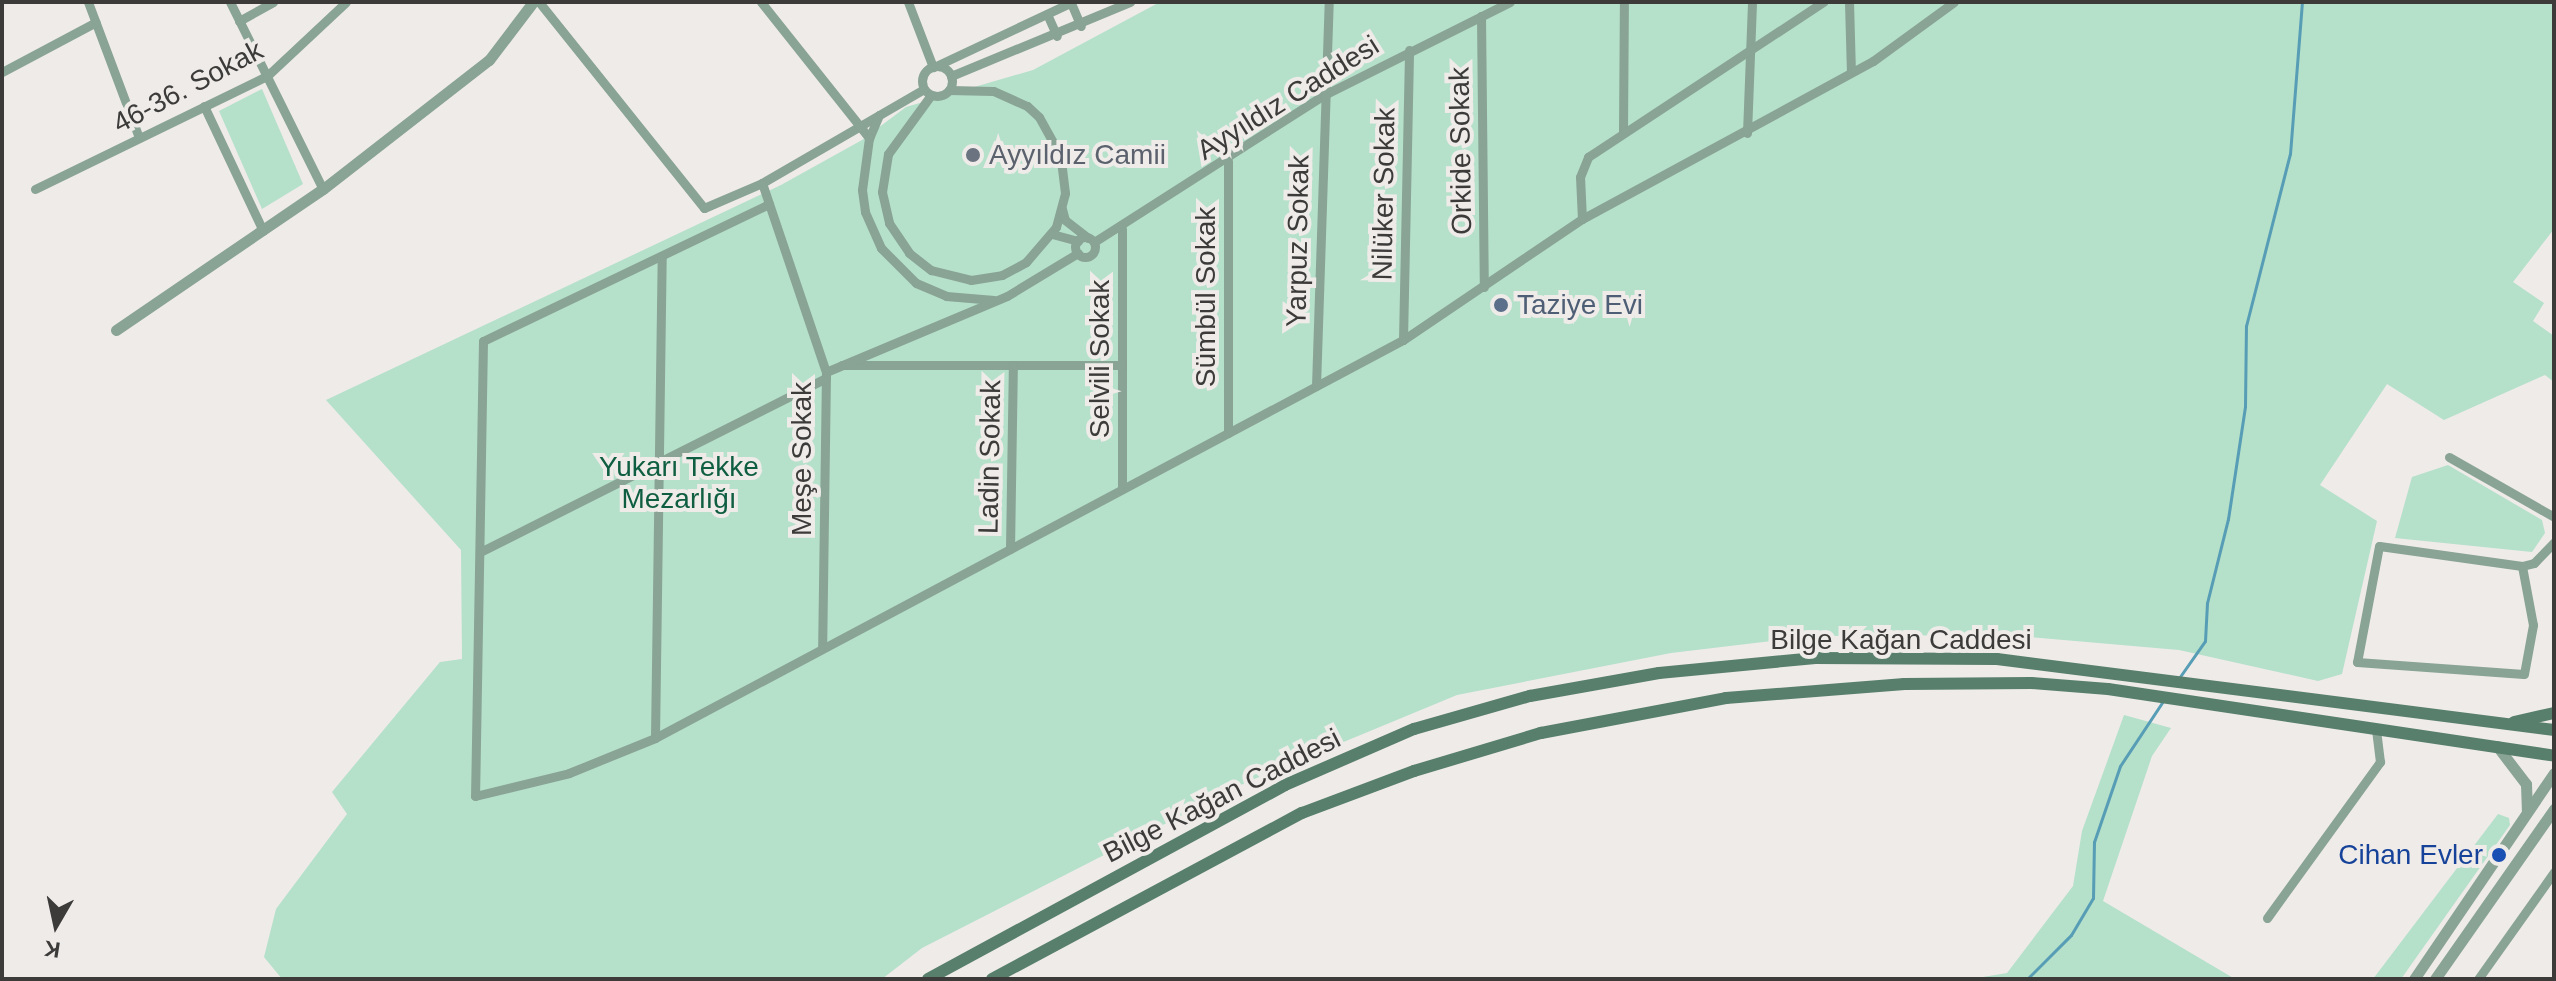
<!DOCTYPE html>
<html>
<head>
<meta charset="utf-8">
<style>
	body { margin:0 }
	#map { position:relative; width:2556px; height:981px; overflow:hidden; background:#eeebe9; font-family:Helvetica,sans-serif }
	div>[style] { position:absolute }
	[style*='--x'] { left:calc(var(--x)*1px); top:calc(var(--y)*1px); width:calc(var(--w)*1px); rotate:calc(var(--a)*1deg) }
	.green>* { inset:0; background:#b5e0ca }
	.stream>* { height:3px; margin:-1.5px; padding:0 1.5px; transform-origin:1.5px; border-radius:1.5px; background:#569db5 }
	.minor>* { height:9px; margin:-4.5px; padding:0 4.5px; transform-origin:4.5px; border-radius:4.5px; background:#89a394 }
	.minor>.ring { margin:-4.5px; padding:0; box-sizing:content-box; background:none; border:9px solid #89a394; border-radius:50% }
	.tertiary>* { height:11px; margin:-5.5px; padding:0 5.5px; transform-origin:5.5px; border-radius:5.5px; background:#89a394 }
	.secondary>* { height:12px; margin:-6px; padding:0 6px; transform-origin:6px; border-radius:6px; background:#587f6b }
	.dots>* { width:22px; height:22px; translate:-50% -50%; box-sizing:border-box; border:4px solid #eeebe9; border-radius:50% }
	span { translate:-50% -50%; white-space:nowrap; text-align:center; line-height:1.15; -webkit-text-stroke:8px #eeebe9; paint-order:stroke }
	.street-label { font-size:28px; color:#3c3b3a }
	.worship-label { font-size:28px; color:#5b616d }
	.left { translate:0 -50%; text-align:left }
	.service-label { font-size:28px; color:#4e5e75 }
	.park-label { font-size:28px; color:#0f5e41 }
	.transit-label { font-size:28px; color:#164399 }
	.right { translate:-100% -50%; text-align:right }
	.frame { position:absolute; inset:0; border:4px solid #3c3b3a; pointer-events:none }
	.north { position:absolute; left:16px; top:885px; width:80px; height:80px; -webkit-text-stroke:6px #eeebe9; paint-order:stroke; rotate:189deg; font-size:22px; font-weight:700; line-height:32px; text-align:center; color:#3c3b3a }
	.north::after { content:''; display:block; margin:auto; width:28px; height:36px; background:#3c3b3a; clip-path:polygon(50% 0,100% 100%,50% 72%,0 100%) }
</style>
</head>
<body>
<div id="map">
	<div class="green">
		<i style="clip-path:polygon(1160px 2px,2554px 2px,2554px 229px,2513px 282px,2544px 303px,2533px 321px,2554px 336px,2554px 382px,2545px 375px,2444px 420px,2387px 384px,2320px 485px,2377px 521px,2342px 674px,2318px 681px,2179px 650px,2006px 635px,1813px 636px,1671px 653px,1457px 695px,1247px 782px,922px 948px,882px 979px,282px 979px,264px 957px,276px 909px,347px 814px,332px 792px,440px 662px,462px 659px,461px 550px,326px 400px,781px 185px,862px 140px,906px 107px,1033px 70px)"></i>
		<i style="clip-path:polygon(262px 89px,303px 184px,262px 209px,219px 111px)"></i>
		<i style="clip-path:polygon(2448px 465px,2542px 520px,2545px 533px,2532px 552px,2395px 538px,2412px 477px)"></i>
		<i style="clip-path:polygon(2124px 715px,2171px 728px,2152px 756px,2103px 901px,2235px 979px,1971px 979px,2007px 973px,2073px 886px,2082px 831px)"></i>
		<i style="clip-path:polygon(2498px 814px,2509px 818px,2510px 825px,2401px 979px,2373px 979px)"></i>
	</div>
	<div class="stream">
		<i style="--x:2179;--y:678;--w:45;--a:-54.9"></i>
		<i style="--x:2205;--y:641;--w:38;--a:-87"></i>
		<i style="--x:2207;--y:603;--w:87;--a:-76"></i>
		<i style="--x:2228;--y:519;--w:114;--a:-81.4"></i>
		<i style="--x:2245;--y:406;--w:80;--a:-89.3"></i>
		<i style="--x:2246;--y:326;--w:178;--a:-75.7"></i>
		<i style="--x:2290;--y:154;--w:152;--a:-85.5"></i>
		<i style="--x:2027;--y:979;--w:62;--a:-45"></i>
		<i style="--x:2071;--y:935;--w:43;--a:-59.3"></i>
		<i style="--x:2093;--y:898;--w:56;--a:-89"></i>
		<i style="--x:2094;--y:842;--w:80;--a:-71.1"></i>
		<i style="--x:2120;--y:766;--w:78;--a:-56.5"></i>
	</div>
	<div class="minor">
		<i style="--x:88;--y:2;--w:145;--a:69.4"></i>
		<i style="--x:230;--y:2;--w:209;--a:63.6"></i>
		<i style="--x:539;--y:2;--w:264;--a:51.3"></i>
		<i style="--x:704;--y:208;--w:63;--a:-23.3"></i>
		<i style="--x:762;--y:183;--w:187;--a:-30.1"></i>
		<i style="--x:761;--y:2;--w:174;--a:51.5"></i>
		<i style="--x:908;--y:2;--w:70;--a:69"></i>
		<i style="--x:1849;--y:2;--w:70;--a:88.4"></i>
		<i style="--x:1071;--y:3;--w:25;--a:67"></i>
		<i style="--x:1047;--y:14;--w:24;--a:66"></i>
		<i style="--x:1481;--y:16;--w:271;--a:89.4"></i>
		<i style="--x:239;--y:21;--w:39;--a:-29"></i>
		<i class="ring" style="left:922px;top:66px;width:21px;height:21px"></i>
		<i style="--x:936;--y:66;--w:150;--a:-25.2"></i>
		<i style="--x:2;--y:72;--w:106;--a:-28"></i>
		<i style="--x:951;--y:76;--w:194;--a:-22.5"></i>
		<i style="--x:931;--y:95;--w:73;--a:126.1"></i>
		<i style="--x:888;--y:154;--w:38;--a:99"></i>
		<i style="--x:882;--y:192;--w:32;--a:77"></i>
		<i style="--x:889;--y:223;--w:36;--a:56"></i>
		<i style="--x:909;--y:253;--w:28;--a:38"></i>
		<i style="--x:931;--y:270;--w:41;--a:14"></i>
		<i style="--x:971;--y:280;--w:31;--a:-9"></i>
		<i style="--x:1002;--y:275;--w:27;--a:-28"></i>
		<i style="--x:1026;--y:262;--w:46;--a:-49.4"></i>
		<i style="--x:1056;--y:227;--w:35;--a:-75"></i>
		<i style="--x:1065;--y:193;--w:38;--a:-97"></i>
		<i style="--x:1060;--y:155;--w:43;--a:-118.9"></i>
		<i style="--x:1039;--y:117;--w:16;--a:-137"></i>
		<i style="--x:1027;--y:106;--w:37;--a:-156"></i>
		<i style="--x:993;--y:91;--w:44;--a:-178.7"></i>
		<i style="--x:204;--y:106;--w:138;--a:64.7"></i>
		<i style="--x:879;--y:115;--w:25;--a:113"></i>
		<i style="--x:869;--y:138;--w:52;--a:97.7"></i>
		<i style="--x:862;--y:190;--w:22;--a:82"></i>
		<i style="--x:865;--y:212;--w:39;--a:66"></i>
		<i style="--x:881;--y:248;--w:49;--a:45"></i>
		<i style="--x:916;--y:283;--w:33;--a:23"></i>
		<i style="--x:946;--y:296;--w:48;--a:4.8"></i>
		<i style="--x:1623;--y:132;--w:130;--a:-89.6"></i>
		<i style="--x:1747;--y:133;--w:131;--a:-87.8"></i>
		<i style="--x:1228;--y:161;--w:272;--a:90"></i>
		<i style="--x:762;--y:183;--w:200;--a:71.3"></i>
		<i style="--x:826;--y:372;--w:276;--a:90.8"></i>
		<i style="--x:35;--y:189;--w:258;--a:-26"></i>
		<i style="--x:267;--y:76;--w:108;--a:-43.1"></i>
		<i style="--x:769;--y:204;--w:317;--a:154.4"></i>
		<i style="--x:483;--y:341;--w:455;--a:91"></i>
		<i style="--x:475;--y:796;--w:97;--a:-13.7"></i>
		<i style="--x:569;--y:773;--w:93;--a:-22.1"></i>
		<i style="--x:655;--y:738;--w:847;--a:-28.02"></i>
		<i style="--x:1403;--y:340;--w:216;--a:-34.1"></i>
		<i style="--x:1582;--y:219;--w:331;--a:-28.5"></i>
		<i style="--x:1873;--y:61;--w:100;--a:-36.1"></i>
		<i style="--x:1062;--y:209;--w:11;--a:75"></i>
		<i style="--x:1065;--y:220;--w:29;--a:38"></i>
		<i style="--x:1582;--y:219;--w:42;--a:-92.7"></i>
		<i style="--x:1580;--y:177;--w:22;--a:-68"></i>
		<i style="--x:1588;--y:157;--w:282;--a:-33.4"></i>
		<i style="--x:1122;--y:229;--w:260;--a:90"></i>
		<i style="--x:1052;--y:234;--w:27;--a:15"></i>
		<i class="ring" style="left:1075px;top:237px;width:11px;height:11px"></i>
		<i style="--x:1094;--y:242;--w:273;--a:-32.6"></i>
		<i style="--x:1324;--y:95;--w:208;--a:-26.6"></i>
		<i style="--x:1403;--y:340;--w:290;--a:-88.8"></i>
		<i style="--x:842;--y:365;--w:280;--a:0"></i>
		<i style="--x:826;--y:372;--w:196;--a:-22.8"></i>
		<i style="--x:1007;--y:296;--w:83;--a:-31.2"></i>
		<i style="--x:1316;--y:386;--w:384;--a:-88.1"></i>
		<i style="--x:2449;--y:457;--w:121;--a:29.7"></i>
		<i style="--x:1010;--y:549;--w:184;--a:-89.1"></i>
		<i style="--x:480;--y:552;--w:387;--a:-26.7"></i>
		<i style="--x:2522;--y:566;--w:144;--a:-172"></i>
		<i style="--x:2379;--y:546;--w:118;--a:100.7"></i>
		<i style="--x:2357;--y:662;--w:167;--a:4.1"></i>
		<i style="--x:2524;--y:674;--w:50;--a:-79.6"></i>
		<i style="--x:2533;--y:625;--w:60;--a:-100.6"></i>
		<i style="--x:2522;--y:566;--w:12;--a:-14"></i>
		<i style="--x:2534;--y:563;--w:29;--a:-46"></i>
		<i style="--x:655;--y:738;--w:482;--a:-89.2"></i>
		<i style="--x:2267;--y:918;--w:193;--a:-54.1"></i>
		<i style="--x:2380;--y:762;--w:34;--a:-97"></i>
		<i style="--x:2478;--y:979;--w:131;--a:-54.6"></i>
	</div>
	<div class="tertiary">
		<i style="--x:116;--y:330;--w:250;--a:-34.3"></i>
		<i style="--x:323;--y:189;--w:210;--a:-37.9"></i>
		<i style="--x:489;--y:60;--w:73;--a:-52.8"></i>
		<i style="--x:2497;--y:746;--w:48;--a:52.7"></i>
		<i style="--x:2526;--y:784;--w:27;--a:88"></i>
		<i style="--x:2414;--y:979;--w:249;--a:-55.8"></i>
		<i style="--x:2435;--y:979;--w:208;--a:-55"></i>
	</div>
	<div class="secondary">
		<i style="--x:2514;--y:722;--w:41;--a:-12.7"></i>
		<i style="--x:928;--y:979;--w:406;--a:-28.5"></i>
		<i style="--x:1285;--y:785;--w:141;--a:-23.5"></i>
		<i style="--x:1414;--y:729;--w:121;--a:-15.9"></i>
		<i style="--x:1530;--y:696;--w:131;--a:-10.1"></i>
		<i style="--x:1659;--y:673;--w:157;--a:-5.5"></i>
		<i style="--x:1815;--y:658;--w:182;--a:0.3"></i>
		<i style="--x:1997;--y:659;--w:562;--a:7.26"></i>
		<i style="--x:992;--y:979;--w:352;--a:-28.2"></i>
		<i style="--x:1302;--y:813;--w:120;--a:-20.6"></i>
		<i style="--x:1414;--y:771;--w:133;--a:-16.7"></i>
		<i style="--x:1541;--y:733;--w:188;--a:-10.7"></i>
		<i style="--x:1726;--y:698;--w:179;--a:-4.5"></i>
		<i style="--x:1904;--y:684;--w:127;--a:-0.5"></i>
		<i style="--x:2031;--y:683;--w:77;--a:4.5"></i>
		<i style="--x:2108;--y:689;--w:451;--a:8.5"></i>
	</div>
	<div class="dots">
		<i style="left:973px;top:155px;background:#6b7280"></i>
		<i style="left:1501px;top:305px;background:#5c6f8a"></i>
		<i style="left:2499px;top:855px;background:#1a4fb4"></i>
	</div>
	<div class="street-label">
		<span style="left:188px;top:87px;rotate:-28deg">46-36. Sokak</span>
		<span style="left:1288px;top:98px;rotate:-32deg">Ayyıldız Caddesi</span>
		<span style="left:1461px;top:151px;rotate:-91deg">Orkide Sokak</span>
		<span style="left:1384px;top:194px;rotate:-89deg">Nilüker Sokak</span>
		<span style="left:1298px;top:241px;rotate:-89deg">Yarpuz Sokak</span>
		<span style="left:1206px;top:297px;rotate:-90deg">Sümbül Sokak</span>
		<span style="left:1100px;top:359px;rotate:-90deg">Selvili Sokak</span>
		<span style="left:990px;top:457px;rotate:-89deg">Ladin Sokak</span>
		<span style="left:802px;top:459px;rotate:-90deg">Meşe Sokak</span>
		<span style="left:1901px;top:640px">Bilge Kağan Caddesi</span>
		<span style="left:1222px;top:796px;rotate:-27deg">Bilge Kağan Caddesi</span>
	</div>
	<div class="worship-label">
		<span class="left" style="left:989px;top:155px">Ayyıldız Camii</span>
	</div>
	<div class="service-label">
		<span class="left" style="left:1517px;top:305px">Taziye Evi</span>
	</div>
	<div class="park-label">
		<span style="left:679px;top:483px">Yukarı Tekke<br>Mezarlığı</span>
	</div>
	<div class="transit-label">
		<span class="right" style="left:2483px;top:855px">Cihan Evler</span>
	</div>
	<div class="frame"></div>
	<div class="north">K</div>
</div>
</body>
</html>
